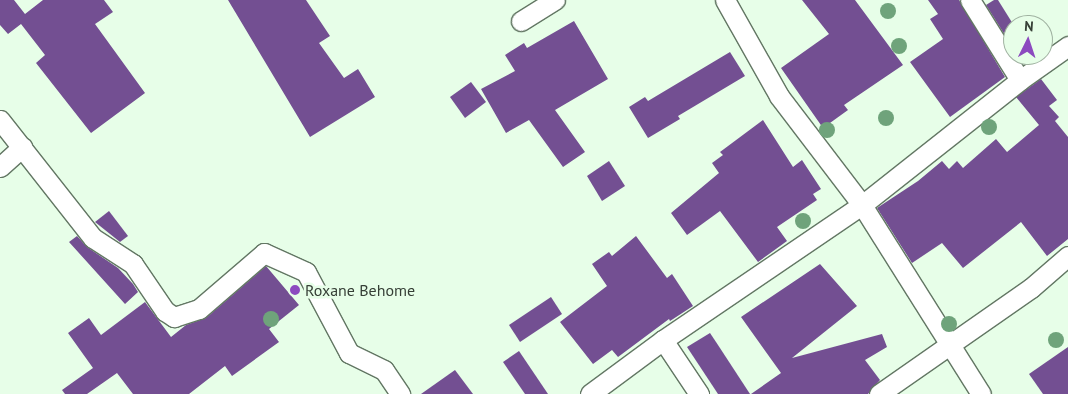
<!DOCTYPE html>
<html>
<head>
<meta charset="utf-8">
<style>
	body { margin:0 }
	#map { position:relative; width:1068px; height:394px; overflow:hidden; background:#e7fee8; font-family:"PT Sans",sans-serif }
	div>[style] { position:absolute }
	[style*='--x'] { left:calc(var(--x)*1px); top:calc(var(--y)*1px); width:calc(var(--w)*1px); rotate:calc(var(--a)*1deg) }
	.building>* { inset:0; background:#734f92 }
	.roads { filter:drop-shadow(1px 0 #637764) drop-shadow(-1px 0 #637764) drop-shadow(0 1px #637764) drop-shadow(0 -1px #637764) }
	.minor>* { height:19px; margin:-9.5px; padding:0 9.5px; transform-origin:9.5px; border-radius:9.5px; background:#fff }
	.trees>* { width:16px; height:16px; margin:-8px; border-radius:50%; background:#6fa37b }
	.dots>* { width:14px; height:14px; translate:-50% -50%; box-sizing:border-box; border:2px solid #e7fee8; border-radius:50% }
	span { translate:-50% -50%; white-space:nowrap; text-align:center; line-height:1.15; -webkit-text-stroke:5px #e7fee8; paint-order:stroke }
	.poi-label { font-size:16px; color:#363f36 }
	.left { translate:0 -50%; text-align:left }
	.north { position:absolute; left:1003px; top:15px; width:50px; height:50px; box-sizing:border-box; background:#e7fee8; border:1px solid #a0b2a1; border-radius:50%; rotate:4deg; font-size:14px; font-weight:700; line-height:20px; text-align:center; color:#363f36 }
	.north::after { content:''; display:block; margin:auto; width:18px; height:22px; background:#8c4abf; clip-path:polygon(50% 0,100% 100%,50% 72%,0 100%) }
</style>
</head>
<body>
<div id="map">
	<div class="building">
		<i style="clip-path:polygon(0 0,14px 0,25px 14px,43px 0,104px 0,113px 12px,95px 24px,145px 93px,91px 133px,36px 63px,45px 55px,21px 24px,8px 34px,0 25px)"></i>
		<i style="clip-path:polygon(228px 0,306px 0,330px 36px,319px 43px,344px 78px,358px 69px,375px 97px,310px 137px)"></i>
		<i style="clip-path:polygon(802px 0,855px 0,903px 65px,844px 105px,848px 110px,823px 128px,781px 68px,829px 34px)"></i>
		<i style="clip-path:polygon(928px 0,959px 0,1005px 77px,950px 117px,910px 62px,943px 39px,930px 19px,938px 14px)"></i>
		<i style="clip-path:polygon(994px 0,998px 0,1013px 24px,1013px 48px,986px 5px)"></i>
		<i style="clip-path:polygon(574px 21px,608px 79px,555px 110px,585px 152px,563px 167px,529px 120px,506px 133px,481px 89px,515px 71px,505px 55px,524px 43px,527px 48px)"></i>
		<i style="clip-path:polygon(730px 52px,745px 76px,678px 116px,680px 119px,648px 138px,629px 107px,645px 97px,648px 101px)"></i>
		<i style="clip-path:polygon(1041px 79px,1057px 100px,1049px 106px,1059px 117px,1055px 121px,1068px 137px,1068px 239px,1047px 256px,1021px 222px,963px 268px,942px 243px,912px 263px,877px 208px,918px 181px,942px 161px,949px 169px,957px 161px,963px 168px,996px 139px,1007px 152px,1039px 125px,1016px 97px)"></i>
		<i style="clip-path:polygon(471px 82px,486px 102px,465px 118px,450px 97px)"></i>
		<i style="clip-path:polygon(763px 120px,793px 167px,802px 160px,821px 189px,813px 194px,817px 200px,777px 227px,787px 241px,758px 262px,720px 211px,687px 235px,671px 213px,719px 173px,712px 163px,723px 155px,720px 152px)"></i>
		<i style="clip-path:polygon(609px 161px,625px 186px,602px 201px,587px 176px)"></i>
		<i style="clip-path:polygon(109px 211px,128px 236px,120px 242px,95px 222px)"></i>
		<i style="clip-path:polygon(77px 236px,87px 247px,118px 268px,133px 284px,138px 292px,125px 304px,69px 242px)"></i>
		<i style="clip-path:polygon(636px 236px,667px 278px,672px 274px,693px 306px,670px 321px,669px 319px,618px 357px,612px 350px,593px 364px,560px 322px,607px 286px,592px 264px,609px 252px,612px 256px)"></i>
		<i style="clip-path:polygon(820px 264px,857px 306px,792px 358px,882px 334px,887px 347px,865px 360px,880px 380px,868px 394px,751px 394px,781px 373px,741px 317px)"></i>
		<i style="clip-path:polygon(266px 266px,299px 305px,269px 329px,279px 342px,232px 376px,225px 366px,189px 394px,133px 394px,117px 373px,87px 394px,65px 394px,62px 390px,93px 368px,68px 333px,89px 318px,101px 335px,145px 302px,171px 337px,186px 325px,206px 318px)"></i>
		<i style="clip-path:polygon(551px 297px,562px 314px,520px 342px,509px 325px)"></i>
		<i style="clip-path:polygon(710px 333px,718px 345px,750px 394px,718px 394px,687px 347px)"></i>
		<i style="clip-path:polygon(1068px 347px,1068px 394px,1043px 394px,1029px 374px)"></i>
		<i style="clip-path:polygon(519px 351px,548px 394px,525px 394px,503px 362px)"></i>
		<i style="clip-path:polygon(455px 370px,473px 394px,421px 394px)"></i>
	</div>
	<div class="roads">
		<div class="minor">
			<i style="--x:725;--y:0;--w:110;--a:60.6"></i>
			<i style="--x:779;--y:96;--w:137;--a:52.7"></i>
			<i style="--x:862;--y:205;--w:223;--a:57.8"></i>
			<i style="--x:970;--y:0;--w:94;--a:58"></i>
			<i style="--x:521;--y:21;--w:40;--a:-32"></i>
			<i style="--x:0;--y:120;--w:150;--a:51.8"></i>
			<i style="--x:93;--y:238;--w:48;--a:33"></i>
			<i style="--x:133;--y:264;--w:57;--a:55.8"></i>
			<i style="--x:165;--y:311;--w:11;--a:34"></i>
			<i style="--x:174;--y:317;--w:26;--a:-18"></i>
			<i style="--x:199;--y:309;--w:86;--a:-40.7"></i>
			<i style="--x:264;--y:253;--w:46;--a:24.3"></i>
			<i style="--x:306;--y:272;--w:92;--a:62"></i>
			<i style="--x:349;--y:353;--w:39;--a:26"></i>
			<i style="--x:384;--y:370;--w:29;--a:56"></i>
			<i style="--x:0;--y:167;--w:30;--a:-42"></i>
			<i style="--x:663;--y:340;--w:65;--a:56.3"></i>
			<i style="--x:590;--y:394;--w:91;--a:-36.5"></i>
			<i style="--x:663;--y:340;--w:240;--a:-34.2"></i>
			<i style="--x:862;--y:205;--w:201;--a:-38.3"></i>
			<i style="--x:1020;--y:80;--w:59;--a:-35.3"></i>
			<i style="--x:879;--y:394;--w:185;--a:-34.9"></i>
			<i style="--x:1031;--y:288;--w:49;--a:-40.9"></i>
		</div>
	</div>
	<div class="trees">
		<i style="left:888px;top:11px"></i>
		<i style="left:899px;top:46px"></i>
		<i style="left:886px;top:118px"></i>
		<i style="left:989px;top:127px"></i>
		<i style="left:827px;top:130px"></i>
		<i style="left:803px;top:221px"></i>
		<i style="left:271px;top:319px"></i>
		<i style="left:949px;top:324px"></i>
		<i style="left:1056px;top:340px"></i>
	</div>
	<div class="dots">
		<i style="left:295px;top:290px;background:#8c4abf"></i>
	</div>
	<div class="poi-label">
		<span class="left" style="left:305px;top:290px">Roxane Behome</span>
	</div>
	<div class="north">N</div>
</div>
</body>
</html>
